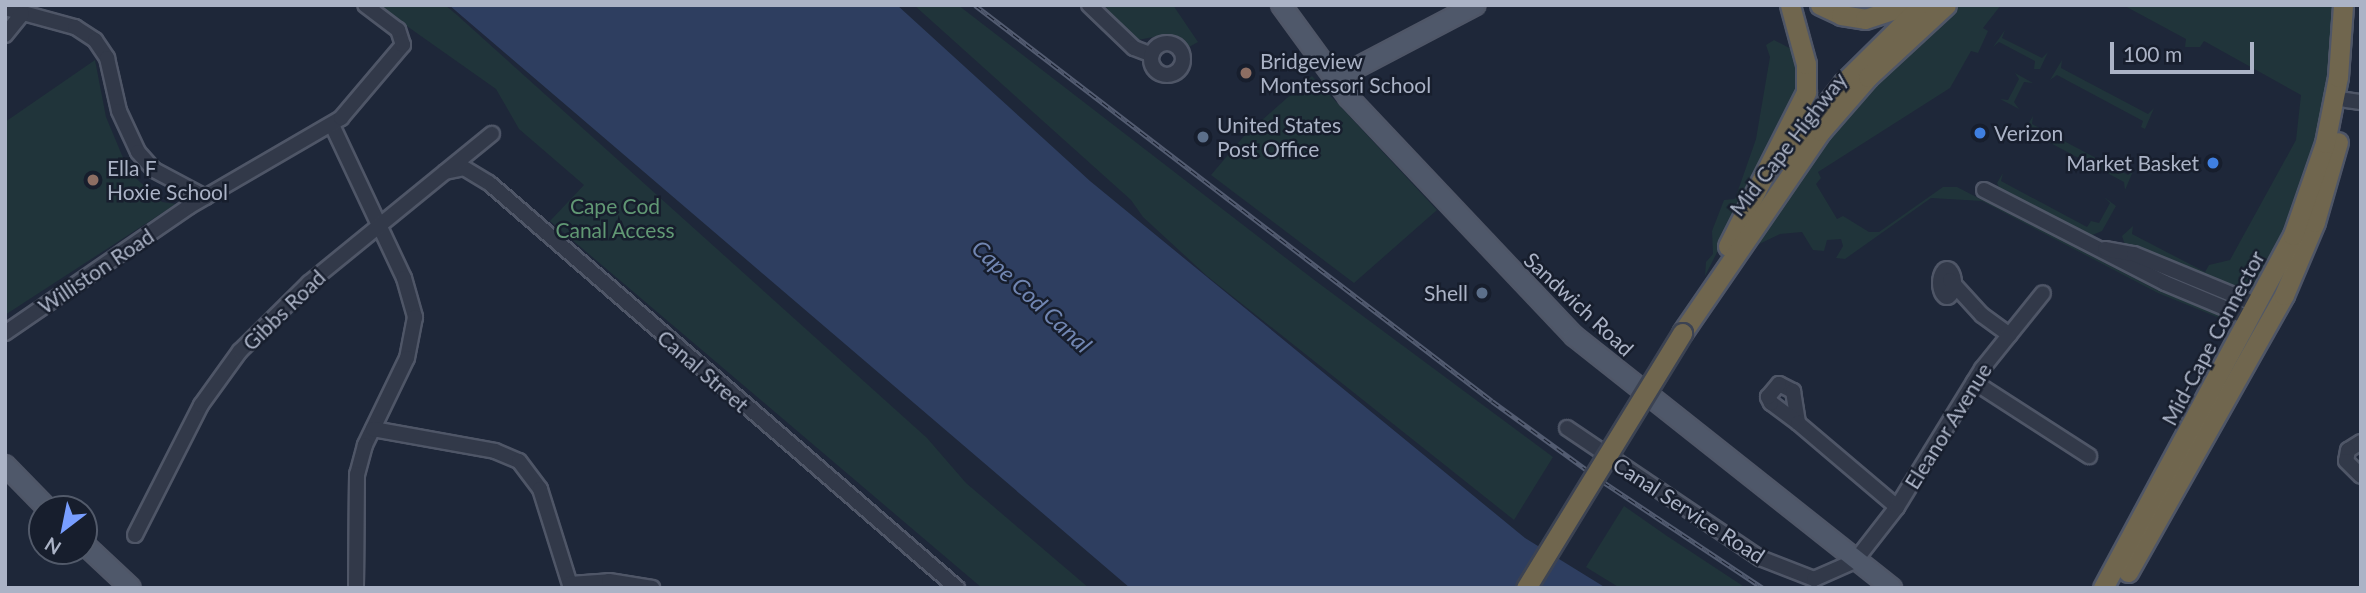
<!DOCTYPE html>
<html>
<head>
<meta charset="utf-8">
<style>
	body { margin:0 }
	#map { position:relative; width:2366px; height:593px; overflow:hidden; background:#1e2739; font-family:Lato,sans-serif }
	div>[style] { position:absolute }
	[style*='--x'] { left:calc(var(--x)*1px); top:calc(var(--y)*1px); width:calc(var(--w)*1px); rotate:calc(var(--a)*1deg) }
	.green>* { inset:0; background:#20343a }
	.water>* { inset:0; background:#2e3e60 }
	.roads { filter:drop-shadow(2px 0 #4f5667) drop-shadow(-2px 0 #4f5667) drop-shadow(0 2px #4f5667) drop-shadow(0 -2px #4f5667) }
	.minor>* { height:14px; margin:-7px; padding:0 7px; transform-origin:7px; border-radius:7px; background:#323949 }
	.minor>.ring { margin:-7px; padding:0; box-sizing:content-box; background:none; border:14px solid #323949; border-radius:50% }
	.major>* { height:18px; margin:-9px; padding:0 9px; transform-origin:9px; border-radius:9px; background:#4f586a }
	.highway>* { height:19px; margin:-9.5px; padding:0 9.5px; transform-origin:9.5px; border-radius:9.5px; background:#70664e }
	.rail>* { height:5px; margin-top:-2.5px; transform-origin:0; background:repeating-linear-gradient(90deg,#171e2d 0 8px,#535c71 0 16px); box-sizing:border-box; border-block:2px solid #535c71 }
	.bridges { filter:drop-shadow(2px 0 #3c4353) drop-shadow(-2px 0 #3c4353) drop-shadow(0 2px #3c4353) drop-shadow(0 -2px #3c4353) }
	.highway-bridge>* { height:19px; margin:-9.5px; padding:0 9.5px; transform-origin:9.5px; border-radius:9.5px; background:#70664e }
	.dots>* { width:19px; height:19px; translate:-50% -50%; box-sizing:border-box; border:4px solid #171e2d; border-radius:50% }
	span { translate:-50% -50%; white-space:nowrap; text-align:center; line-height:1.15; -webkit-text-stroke:5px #171e2d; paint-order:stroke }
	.poi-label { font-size:21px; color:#abb3c6 }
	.left { translate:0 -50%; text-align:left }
	.right { translate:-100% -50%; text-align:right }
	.street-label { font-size:21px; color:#abb3c6 }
	.park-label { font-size:21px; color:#619874 }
	.water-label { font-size:23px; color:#7186b2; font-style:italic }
	.frame { position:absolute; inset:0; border:7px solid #abb3c6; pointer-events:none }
	.north { position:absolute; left:28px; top:495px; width:70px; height:70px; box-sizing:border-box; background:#171e2d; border:2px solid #525a6a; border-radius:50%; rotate:212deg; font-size:19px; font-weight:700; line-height:28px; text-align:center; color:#abb3c6 }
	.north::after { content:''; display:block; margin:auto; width:24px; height:32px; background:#789eff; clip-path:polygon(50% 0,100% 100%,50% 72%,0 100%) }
	.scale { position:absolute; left:2110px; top:42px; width:144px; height:32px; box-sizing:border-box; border:4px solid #abb3c6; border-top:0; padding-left:9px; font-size:21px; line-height:24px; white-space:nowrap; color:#abb3c6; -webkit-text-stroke:5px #171e2d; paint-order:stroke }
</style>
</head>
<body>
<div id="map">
	<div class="green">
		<i style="clip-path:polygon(377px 5px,445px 5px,457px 15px,927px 438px,966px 483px,1089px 588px,982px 588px,550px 221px,584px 185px,519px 129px,496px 89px)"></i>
		<i style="clip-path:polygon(914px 5px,958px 5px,1313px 279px,1553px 457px,1514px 520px,1207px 276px,1143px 217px,1131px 200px)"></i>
		<i style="clip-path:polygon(1103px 5px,1173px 5px,1198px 42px,1189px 47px,1169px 34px,1138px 40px)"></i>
		<i style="clip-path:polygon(1957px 5px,2001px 5px,1983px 28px,1988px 31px,1978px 53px,1971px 51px,1950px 88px,1818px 172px,1821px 178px,1816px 184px,1837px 219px,1843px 216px,1869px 232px,1879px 232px,1943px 187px,1957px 187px,2159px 291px,2213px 312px,2227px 321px,2158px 293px,1982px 201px,1931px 198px,1845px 259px,1836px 258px,1843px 246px,1841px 239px,1827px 240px,1824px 251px,1813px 250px,1802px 232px,1780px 234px,1751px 248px,1811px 158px,1877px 80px)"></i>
		<i style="clip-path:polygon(2123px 5px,2335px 5px,2326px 114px,2295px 212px,2254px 288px,2235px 288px,2198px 276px,2125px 245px,2122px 236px,2133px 226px,2132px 234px,2205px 272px,2209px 265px,2230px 260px,2296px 140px,2301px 95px,2204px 41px,2200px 47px,2185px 47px,2186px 39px)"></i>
		<i style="clip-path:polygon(2005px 30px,2002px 38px,2042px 58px,2048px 52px,2040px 69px,2034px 69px,2035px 61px,1999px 42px,1993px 47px)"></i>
		<i style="clip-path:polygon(1774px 40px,1797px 52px,1800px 90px,1705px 276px,1706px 262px,1713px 254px,1712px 231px,1724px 200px,1735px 199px,1756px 139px,1770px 57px,1766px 45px)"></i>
		<i style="clip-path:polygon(95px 60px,106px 117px,129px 172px,162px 202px,176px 204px,5px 315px,5px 122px)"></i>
		<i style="clip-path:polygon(2062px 60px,2061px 68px,2148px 114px,2154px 108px,2145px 129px,2141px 127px,2143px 121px,2057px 75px,2050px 80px)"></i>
		<i style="clip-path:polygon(2015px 73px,2033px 83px,2024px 82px,2014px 102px,2019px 109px,2000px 99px,2008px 100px,2019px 79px)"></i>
		<i style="clip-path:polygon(1312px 76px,1437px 210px,1354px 283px,1211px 175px,1244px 136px)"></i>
		<i style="clip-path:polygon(2033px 116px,2032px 124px,2128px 175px,2134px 169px,2125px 190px,2124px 182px,2028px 131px,2021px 136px)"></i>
		<i style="clip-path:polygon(2003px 173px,2001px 181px,2087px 227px,2091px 221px,2099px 223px,2110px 203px,2104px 197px,2116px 206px,2102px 231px,2090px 236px,2001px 191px,1997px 183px)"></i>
		<i style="clip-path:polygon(1624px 506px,1667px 536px,1746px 588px,1620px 588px,1589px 569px,1586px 567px)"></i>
	</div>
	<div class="water">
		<i style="clip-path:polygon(449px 5px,897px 5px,1090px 181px,1525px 538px,1606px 588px,1130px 588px)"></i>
	</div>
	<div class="roads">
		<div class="minor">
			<i style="--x:1089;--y:5;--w:62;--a:43.7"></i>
			<i style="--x:1134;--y:48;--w:19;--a:21"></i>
			<i style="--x:5;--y:8;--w:73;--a:15.2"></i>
			<i style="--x:75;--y:27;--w:24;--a:33"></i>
			<i style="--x:95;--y:40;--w:22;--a:56"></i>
			<i style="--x:107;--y:58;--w:54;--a:77.2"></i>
			<i style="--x:119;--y:111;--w:45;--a:65.1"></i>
			<i style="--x:138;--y:152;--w:24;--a:48"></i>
			<i style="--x:154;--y:170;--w:58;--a:27.9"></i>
			<i style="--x:5;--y:35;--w:27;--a:-51"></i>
			<i class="ring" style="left:1151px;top:43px;width:18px;height:18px"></i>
			<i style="--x:2346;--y:100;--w:15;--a:8"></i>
			<i style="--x:332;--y:125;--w:169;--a:64.8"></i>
			<i style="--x:404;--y:278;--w:41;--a:74.2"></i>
			<i style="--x:415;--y:317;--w:42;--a:101"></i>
			<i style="--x:407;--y:358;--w:97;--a:115.8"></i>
			<i style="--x:365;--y:445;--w:30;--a:105"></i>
			<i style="--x:357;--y:474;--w:114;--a:90.5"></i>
			<i style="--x:445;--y:172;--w:19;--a:-12"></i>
			<i style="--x:464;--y:168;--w:29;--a:31"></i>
			<i style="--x:489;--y:183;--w:619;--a:40.87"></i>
			<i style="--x:1984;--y:190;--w:203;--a:27.2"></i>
			<i style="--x:2165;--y:283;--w:93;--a:22.7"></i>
			<i style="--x:2105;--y:249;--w:29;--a:10"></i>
			<i style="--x:2134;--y:254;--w:134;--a:22.4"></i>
			<i class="ring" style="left:1940px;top:269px;width:-2px;height:-2px"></i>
			<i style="--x:1950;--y:280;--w:47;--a:47.6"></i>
			<i style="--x:1982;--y:315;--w:34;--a:36"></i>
			<i style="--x:5;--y:333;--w:224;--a:-34.5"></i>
			<i style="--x:190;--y:206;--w:175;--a:-30.2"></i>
			<i style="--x:341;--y:118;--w:96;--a:-49.7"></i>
			<i style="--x:403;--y:45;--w:16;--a:-108"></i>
			<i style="--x:398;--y:30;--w:41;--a:-142.9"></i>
			<i style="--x:1974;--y:382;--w:137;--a:32.8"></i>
			<i style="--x:1779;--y:384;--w:16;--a:27"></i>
			<i style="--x:1793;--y:391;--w:32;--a:81"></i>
			<i style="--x:1798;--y:423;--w:34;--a:-143"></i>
			<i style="--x:1771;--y:403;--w:7;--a:-117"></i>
			<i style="--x:1768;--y:397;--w:17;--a:-50"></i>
			<i style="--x:1798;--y:423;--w:130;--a:40.3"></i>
			<i style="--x:1567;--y:428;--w:233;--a:34"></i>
			<i style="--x:1760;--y:558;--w:58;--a:21.3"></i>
			<i style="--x:1814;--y:579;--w:45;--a:-23.7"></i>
			<i style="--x:1855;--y:561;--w:68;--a:-52.1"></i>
			<i style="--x:1897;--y:507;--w:162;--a:-58.4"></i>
			<i style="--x:1982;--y:369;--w:97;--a:-51.2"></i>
			<i style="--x:373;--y:429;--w:124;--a:10.2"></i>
			<i style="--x:495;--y:451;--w:26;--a:23"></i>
			<i style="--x:519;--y:461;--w:35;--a:53"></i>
			<i style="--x:540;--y:489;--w:104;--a:72.6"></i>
			<i style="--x:2361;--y:442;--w:15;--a:148"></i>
			<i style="--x:2348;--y:450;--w:11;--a:100"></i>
			<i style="--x:2346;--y:461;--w:21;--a:45"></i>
			<i style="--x:135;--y:535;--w:146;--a:-63.1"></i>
			<i style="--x:201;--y:405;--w:67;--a:-54.2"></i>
			<i style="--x:240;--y:351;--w:97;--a:-44.6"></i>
			<i style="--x:309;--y:283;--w:236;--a:-39.2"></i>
			<i style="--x:570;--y:584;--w:39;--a:-4"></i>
			<i style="--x:609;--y:581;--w:44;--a:9.2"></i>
		</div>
		<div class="major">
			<i style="--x:1281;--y:5;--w:114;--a:53.9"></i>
			<i style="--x:1348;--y:97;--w:329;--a:46.6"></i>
			<i style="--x:1574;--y:336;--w:406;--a:38.4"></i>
			<i style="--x:1333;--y:80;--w:161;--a:-27.7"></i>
			<i style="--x:5;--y:465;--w:62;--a:45.7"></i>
			<i style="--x:84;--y:544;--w:64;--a:43.1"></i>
		</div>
		<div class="highway">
			<i style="--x:1820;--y:5;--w:23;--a:25"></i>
			<i style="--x:1841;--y:15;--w:24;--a:9"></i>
			<i style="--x:1865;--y:19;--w:44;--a:-18.4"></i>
			<i style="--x:1783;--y:160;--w:99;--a:-52"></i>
			<i style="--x:1844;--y:82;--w:110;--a:-44.6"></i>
			<i style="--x:1728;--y:246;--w:173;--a:-63.1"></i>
			<i style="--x:1806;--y:92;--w:28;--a:-90"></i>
			<i style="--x:1806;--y:64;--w:61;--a:-105.2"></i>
			<i style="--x:1682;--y:333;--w:245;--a:-55.5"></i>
			<i style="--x:1821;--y:131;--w:72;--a:-49"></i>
			<i style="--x:1868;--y:77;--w:106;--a:-42.7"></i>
			<i style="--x:2128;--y:572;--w:318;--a:-60.6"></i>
			<i style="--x:2284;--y:295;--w:79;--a:-67"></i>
			<i style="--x:2315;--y:222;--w:83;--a:-74"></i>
			<i style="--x:2103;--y:588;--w:401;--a:-61.7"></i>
			<i style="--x:2293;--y:235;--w:97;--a:-70.8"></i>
			<i style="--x:2325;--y:143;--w:67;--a:-78.9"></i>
			<i style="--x:2338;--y:77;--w:72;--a:-86"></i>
		</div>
	</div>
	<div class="rail">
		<i style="--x:975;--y:5;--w:651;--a:37.45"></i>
		<i style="--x:1492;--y:401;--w:136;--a:36"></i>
		<i style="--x:1602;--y:481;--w:193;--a:33.6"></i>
	</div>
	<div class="bridges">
		<div class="highway-bridge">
			<i style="--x:1526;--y:588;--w:299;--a:-58.5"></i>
		</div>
	</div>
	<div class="dots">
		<i style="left:1246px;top:73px;background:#8d6e63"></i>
		<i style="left:1980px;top:133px;background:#3f7fe0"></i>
		<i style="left:1203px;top:137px;background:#5c6f8a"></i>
		<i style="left:2213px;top:163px;background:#3f7fe0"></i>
		<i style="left:93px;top:180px;background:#8d6e63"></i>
		<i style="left:1482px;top:293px;background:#5c6f8a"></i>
	</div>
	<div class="poi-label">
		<span class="left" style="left:1260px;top:73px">Bridgeview<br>Montessori School</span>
		<span class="left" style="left:1217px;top:137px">United States<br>Post Office</span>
		<span class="left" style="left:1994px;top:133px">Verizon</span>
		<span class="right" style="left:2199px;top:163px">Market Basket</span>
		<span class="left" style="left:107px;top:180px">Ella F<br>Hoxie School</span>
		<span class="right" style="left:1468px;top:293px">Shell</span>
	</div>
	<div class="street-label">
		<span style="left:1788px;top:144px;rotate:-52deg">Mid Cape Highway</span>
		<span style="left:96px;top:271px;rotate:-34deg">Williston Road</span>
		<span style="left:1579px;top:304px;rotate:43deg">Sandwich Road</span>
		<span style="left:284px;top:310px;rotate:-44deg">Gibbs Road</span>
		<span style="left:2213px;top:338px;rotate:-62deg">Mid-Cape Connector</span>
		<span style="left:703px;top:371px;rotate:41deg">Canal Street</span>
		<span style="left:1948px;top:426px;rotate:-58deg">Eleanor Avenue</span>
		<span style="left:1689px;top:510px;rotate:33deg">Canal Service Road</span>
	</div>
	<div class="park-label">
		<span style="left:615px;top:218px">Cape Cod<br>Canal Access</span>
	</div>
	<div class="water-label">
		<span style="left:1032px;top:296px;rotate:43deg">Cape Cod Canal</span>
	</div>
	<div class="frame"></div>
	<div class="north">N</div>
	<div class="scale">100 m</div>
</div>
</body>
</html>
